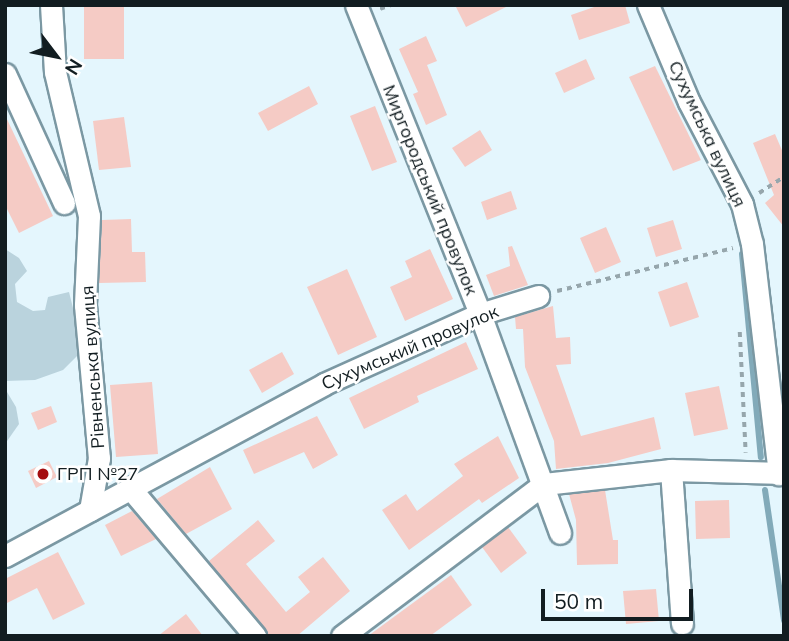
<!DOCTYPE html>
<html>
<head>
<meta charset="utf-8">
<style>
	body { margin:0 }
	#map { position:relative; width:789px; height:641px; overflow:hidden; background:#e4f6fd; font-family:Mulish,sans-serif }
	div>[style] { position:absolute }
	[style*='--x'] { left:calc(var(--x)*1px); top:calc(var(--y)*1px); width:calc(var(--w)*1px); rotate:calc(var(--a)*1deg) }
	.green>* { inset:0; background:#bad3dd }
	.stream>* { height:6px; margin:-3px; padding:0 3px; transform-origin:3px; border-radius:3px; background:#82aab9 }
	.building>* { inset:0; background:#f5cbc5 }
	.path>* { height:3.5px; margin-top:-1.75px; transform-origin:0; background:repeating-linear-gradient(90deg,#96a6ac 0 5px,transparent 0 10px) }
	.roads { filter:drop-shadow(2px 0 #7b98a3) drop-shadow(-2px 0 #7b98a3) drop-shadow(0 2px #7b98a3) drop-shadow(0 -2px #7b98a3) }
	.minor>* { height:21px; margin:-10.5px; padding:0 10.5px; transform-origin:10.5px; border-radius:10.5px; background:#fff }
	.dots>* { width:19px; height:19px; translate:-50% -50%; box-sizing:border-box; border:4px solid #fff; border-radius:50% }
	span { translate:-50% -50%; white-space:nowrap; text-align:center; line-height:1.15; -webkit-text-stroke:5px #fff; paint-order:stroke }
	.street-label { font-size:18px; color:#121d21 }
	.poi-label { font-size:18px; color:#121d21 }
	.left { translate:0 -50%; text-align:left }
	.frame { position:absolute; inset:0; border:7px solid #121d21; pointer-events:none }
	.north { position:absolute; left:21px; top:21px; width:70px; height:70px; -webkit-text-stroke:5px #fff; paint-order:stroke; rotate:122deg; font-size:19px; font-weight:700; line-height:28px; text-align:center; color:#121d21 }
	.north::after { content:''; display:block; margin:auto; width:24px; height:32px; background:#121d21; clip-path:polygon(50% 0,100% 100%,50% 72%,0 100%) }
	.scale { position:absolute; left:541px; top:589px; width:152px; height:32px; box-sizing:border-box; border:4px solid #121d21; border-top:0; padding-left:9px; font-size:21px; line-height:24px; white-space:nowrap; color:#121d21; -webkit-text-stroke:5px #fff; paint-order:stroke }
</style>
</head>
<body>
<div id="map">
	<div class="green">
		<i style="clip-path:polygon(5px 249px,19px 258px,27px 271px,15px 284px,17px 302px,33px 311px,45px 310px,48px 297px,69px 292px,77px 324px,77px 356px,63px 370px,35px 380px,5px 381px)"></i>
		<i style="clip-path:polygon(7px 392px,16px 407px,19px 424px,5px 444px)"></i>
	</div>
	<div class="stream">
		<i style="--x:742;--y:254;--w:204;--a:84.7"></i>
		<i style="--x:765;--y:490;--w:132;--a:81.7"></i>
	</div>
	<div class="building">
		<i style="clip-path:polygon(84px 5px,124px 5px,124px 59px,84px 59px)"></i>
		<i style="clip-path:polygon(455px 5px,510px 5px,466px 27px)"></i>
		<i style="clip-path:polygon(600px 5px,625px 5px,630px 23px,579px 40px,571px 15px)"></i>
		<i style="clip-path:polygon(426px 36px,437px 61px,427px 65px,447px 115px,426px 125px,413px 94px,418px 92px,399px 49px)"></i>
		<i style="clip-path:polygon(586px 59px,595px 79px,564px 93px,555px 73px)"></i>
		<i style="clip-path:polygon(655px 66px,701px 160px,673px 171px,629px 77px)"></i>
		<i style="clip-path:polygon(309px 86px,318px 104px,268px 131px,258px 113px)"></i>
		<i style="clip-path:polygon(375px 106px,397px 162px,372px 171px,350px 116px)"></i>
		<i style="clip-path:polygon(5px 115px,53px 216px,19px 233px,5px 205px)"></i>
		<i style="clip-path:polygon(124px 117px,131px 167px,99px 170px,93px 121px)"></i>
		<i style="clip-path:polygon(480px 130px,492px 150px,465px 167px,452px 148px)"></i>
		<i style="clip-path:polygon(775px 134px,784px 155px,784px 227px,765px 203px,774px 195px,753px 143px)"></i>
		<i style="clip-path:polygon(511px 191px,517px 209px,487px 220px,481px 202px)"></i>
		<i style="clip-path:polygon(131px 219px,132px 252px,145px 252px,146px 282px,99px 283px,102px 220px)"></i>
		<i style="clip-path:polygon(673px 220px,682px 249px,656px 257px,647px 228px)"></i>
		<i style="clip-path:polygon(606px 227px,621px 262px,595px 273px,580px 238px)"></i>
		<i style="clip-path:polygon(512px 246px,528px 285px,494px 296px,486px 275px,510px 266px,508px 247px)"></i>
		<i style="clip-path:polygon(430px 249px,453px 299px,405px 321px,390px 287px,412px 277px,405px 261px)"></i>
		<i style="clip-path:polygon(347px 269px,377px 337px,338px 355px,307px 287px)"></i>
		<i style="clip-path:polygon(687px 282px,699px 317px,670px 327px,658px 292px)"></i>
		<i style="clip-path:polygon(553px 306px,556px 338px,570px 337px,571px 364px,556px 365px,581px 436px,654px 417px,661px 449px,608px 463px,556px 469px,554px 441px,525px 367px,523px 329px,516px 329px,515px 317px)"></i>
		<i style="clip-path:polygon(466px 342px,478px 369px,417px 396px,419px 402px,364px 429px,349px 398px)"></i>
		<i style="clip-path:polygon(282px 352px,294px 374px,262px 393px,249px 370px)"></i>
		<i style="clip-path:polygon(152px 382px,158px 454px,116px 457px,110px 385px)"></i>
		<i style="clip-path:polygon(719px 386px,728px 429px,694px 436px,685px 393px)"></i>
		<i style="clip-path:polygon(51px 406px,57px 422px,38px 430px,31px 413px)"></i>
		<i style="clip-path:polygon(317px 416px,338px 455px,313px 469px,304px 452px,254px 474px,243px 450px)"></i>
		<i style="clip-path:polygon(498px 436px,519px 478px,482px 503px,479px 499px,409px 550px,382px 510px,406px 494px,417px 511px,463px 476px,454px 464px)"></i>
		<i style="clip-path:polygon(49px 461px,57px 477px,36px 488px,28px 471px)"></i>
		<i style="clip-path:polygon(210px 467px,232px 509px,186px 534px,157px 499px)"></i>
		<i style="clip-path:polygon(605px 490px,613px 540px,618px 540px,618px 564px,577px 565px,576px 520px,569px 494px)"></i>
		<i style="clip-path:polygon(729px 500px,730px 538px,696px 539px,695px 501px)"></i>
		<i style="clip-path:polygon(132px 511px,156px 539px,121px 556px,105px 525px)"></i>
		<i style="clip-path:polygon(258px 520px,275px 541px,246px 564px,286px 612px,310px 592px,298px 577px,323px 557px,350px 591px,297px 636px,268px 636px,209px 561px)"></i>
		<i style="clip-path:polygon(508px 527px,527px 553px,501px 573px,482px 547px)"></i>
		<i style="clip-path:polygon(58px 552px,85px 604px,53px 620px,37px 588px,5px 604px,5px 579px)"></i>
		<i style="clip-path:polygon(451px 575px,472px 605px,430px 636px,368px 636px)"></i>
		<i style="clip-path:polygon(656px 589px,659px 621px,626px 624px,623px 591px)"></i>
		<i style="clip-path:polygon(186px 614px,203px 636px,158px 636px)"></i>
	</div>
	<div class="path">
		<i style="--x:380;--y:9;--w:12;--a:-20"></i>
		<i style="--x:759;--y:193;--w:30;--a:-33"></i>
		<i style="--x:557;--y:291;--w:181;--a:-13.7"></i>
		<i style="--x:740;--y:332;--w:121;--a:87.2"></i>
	</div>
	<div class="roads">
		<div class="minor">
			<i style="--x:51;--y:5;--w:67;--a:86.6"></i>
			<i style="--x:55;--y:72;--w:148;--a:76.7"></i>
			<i style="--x:89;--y:216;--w:89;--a:92.6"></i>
			<i style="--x:85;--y:305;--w:154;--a:84.8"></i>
			<i style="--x:99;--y:458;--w:53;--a:99.8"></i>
			<i style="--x:356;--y:5;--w:333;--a:68.1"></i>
			<i style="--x:480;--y:314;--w:233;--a:69.9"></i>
			<i style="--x:648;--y:5;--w:105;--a:67.1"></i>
			<i style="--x:689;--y:102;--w:115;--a:62.5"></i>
			<i style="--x:742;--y:204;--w:41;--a:76"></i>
			<i style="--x:752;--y:244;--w:232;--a:83.3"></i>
			<i style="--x:5;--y:74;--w:142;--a:65.4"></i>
			<i style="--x:671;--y:470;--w:154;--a:85.9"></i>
			<i style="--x:130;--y:488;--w:194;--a:49.8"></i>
			<i style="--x:5;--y:556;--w:362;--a:-28.3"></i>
			<i style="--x:324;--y:384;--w:171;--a:-24.2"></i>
			<i style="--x:480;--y:314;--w:61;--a:-17.2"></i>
			<i style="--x:342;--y:636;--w:253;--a:-37"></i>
			<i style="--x:544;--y:484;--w:128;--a:-6.3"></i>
			<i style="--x:671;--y:470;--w:113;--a:1.5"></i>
		</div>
	</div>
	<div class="dots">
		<i style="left:43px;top:474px;background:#a40d0f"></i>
	</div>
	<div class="street-label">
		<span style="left:707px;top:134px;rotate:65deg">Сухумська вулиця</span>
		<span style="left:430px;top:190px;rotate:68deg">Миргородський провулок</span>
		<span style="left:410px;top:348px;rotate:-23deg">Сухумський провулок</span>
		<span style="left:93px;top:367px;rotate:-94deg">Рівненська вулиця</span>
	</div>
	<div class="poi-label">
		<span class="left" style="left:57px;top:474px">ГРП №27</span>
	</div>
	<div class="frame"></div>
	<div class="north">N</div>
	<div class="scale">50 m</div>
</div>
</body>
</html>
